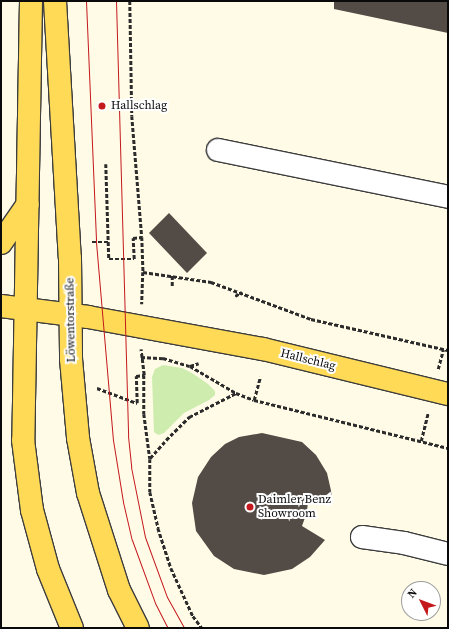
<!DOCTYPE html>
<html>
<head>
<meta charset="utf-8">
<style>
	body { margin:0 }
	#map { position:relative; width:449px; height:629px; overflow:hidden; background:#fffbe7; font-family:"Source Serif 4",serif }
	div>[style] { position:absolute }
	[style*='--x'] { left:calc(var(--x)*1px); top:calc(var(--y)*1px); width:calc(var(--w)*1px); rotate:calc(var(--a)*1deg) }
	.green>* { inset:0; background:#cdecae }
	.building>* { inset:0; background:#534b45 }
	.path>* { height:2.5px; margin-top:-1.25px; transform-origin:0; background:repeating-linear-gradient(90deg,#2c2c2c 0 4px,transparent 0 6px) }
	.roads { filter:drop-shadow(1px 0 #3d3d3d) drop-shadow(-1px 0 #3d3d3d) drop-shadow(0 1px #3d3d3d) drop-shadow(0 -1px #3d3d3d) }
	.minor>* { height:22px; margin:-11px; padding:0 11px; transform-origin:11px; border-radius:11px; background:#fff }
	.major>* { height:22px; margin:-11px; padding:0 11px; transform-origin:11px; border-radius:11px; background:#ffda57 }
	.tram>* { height:1px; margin:-0.5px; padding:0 0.5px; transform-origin:0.5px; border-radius:0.5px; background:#c4181c }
	.dots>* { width:11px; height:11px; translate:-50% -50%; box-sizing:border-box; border:2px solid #fff; border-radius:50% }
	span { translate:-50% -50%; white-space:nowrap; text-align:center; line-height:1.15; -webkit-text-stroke:4px #fff; paint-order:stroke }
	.poi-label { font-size:12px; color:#0a0a0a }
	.left { translate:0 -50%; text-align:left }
	.street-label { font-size:12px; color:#0a0a0a }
	.frame { position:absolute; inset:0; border:2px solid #0a0a0a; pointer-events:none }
	.north { position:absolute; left:401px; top:581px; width:40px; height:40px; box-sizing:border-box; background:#fff; border:1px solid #9d9d9d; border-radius:50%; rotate:312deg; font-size:11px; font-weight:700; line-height:16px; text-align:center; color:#0a0a0a }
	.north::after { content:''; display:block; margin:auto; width:14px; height:18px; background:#c4181c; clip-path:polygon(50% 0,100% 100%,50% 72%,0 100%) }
</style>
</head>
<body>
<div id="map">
	<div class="green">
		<i style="clip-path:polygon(163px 365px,182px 368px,192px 373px,208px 384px,215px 391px,215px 395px,209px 400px,184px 413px,164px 433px,158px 435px,154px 432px,152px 377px,155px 369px)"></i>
	</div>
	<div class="building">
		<i style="clip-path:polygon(334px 1px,448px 1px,448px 33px,334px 9px)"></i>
		<i style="clip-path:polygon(169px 213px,207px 253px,187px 273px,149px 233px)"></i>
		<i style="clip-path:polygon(262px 433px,302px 442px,316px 455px,327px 473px,332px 495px,308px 500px,307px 512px,302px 526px,325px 540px,310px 557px,292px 569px,264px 575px,234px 569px,214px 556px,196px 531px,192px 503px,198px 477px,211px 457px,225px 444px,239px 437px)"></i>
	</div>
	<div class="path">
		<i style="--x:130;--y:1;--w:115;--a:89"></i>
		<i style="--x:132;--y:116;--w:121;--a:85.3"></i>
		<i style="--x:142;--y:237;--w:35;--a:88"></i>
		<i style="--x:143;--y:272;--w:32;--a:92"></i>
		<i style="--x:106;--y:164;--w:95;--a:88.2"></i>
		<i style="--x:109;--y:259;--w:25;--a:0"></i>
		<i style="--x:134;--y:259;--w:21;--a:-93"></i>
		<i style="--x:133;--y:238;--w:9;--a:-6"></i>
		<i style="--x:92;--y:242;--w:17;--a:0"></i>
		<i style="--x:143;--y:272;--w:69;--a:8.4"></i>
		<i style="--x:211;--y:282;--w:107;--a:20.3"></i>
		<i style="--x:311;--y:319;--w:140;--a:12.8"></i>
		<i style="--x:172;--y:286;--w:11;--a:-90"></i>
		<i style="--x:235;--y:296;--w:8;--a:-30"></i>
		<i style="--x:141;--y:357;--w:22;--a:3"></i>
		<i style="--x:163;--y:358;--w:28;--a:17"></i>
		<i style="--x:190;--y:366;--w:53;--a:30.4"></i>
		<i style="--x:236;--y:393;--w:19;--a:21"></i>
		<i style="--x:254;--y:400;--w:200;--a:13.9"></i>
		<i style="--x:190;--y:366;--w:9;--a:-18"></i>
		<i style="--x:438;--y:369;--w:20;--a:-75"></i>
		<i style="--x:144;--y:375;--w:39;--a:90"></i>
		<i style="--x:144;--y:414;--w:45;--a:82.4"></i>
		<i style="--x:150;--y:459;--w:33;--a:90"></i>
		<i style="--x:150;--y:492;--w:37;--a:77"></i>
		<i style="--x:158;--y:528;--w:42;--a:72"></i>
		<i style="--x:171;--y:568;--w:53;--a:65.4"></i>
		<i style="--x:193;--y:616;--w:15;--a:53"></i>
		<i style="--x:97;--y:388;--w:43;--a:20.6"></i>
		<i style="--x:137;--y:403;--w:27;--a:-92"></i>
		<i style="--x:136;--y:376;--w:8;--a:-7"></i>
		<i style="--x:144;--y:375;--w:26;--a:-97"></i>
		<i style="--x:254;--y:400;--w:24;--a:-75"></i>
		<i style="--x:421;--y:441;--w:29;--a:-76"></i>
		<i style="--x:150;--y:458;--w:24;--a:-48"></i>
		<i style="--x:166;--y:440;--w:33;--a:-45"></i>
		<i style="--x:189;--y:417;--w:53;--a:-27.1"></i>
	</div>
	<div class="roads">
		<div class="minor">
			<i style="--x:218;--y:150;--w:235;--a:11.5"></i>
			<i style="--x:362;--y:537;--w:42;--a:8.1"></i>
			<i style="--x:404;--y:543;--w:45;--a:14"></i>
		</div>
		<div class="major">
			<i style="--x:31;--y:1;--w:439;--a:91"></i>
			<i style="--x:23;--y:440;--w:71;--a:82.7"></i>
			<i style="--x:32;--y:510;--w:61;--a:74.8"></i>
			<i style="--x:48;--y:569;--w:64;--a:67.9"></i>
			<i style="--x:55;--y:1;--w:257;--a:86.7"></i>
			<i style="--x:70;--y:258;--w:101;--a:89.4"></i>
			<i style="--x:71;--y:359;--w:79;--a:84.9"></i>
			<i style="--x:78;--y:438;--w:56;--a:79.7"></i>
			<i style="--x:88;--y:493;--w:102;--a:72.3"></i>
			<i style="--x:119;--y:590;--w:42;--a:63.4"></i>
			<i style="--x:1;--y:243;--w:47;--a:-55.3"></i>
			<i style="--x:1;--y:306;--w:88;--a:7.2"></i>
			<i style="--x:88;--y:317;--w:178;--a:10.4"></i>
			<i style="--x:263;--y:349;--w:190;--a:13.7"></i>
		</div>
	</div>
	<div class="tram">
		<i style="--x:86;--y:1;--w:241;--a:87.6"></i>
		<i style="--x:96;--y:242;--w:199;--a:85.1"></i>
		<i style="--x:113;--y:440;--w:63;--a:80.8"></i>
		<i style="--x:123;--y:502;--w:39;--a:77"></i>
		<i style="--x:132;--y:540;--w:67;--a:69.9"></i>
		<i style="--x:155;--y:603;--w:28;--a:63"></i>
		<i style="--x:116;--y:1;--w:435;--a:88.4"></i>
		<i style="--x:128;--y:436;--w:31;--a:84"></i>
		<i style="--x:131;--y:467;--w:71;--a:78.7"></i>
		<i style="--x:145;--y:537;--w:64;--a:69.9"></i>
		<i style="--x:167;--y:597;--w:35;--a:61"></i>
	</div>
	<div class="dots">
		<i style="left:102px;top:106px;background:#c4181c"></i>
		<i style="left:250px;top:507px;background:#c4181c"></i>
	</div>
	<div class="poi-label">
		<span class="left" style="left:111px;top:106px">Hallschlag</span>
		<span class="left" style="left:258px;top:507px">Daimler Benz<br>Showroom</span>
	</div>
	<div class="street-label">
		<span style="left:71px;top:320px;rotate:-91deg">Löwentorstraße</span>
		<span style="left:308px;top:360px;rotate:14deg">Hallschlag</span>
	</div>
	<div class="frame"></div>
	<div class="north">N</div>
</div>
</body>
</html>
